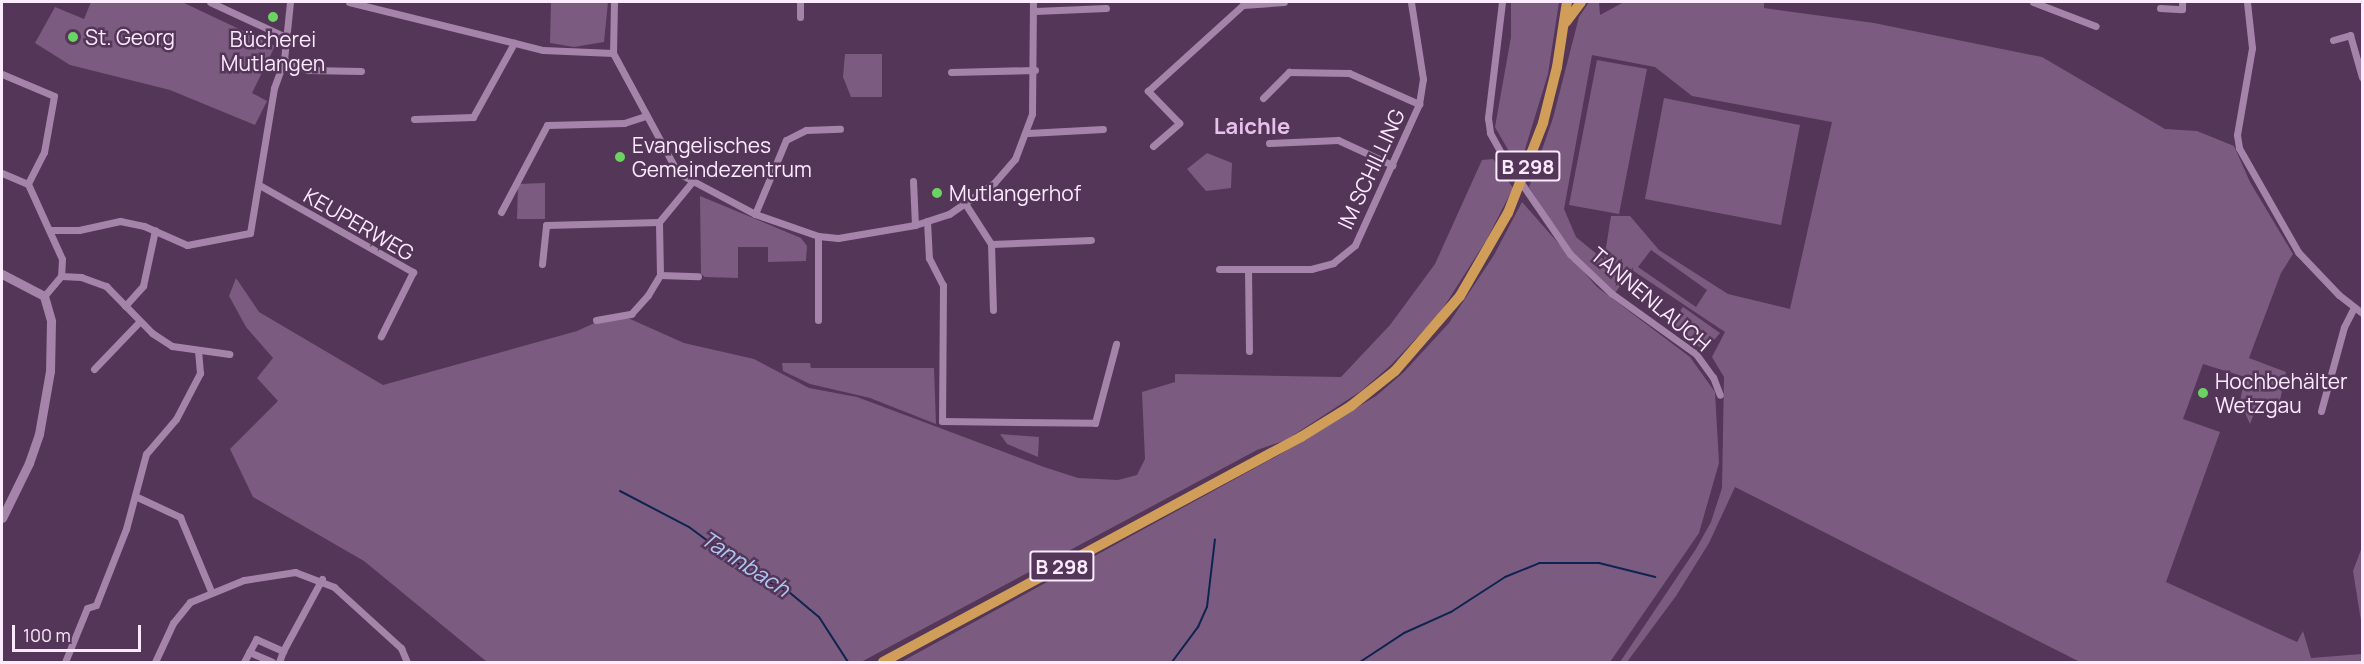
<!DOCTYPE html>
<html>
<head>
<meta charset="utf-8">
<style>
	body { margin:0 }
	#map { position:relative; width:2364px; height:664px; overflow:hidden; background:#543658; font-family:Manrope,sans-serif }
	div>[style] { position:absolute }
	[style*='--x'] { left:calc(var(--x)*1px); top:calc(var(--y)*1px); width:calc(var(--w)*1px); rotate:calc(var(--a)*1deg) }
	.green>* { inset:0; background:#7c5b81 }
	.stream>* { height:2px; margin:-1px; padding:0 1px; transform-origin:1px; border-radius:1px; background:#0e2450 }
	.minor>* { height:7px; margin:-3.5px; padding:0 3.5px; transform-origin:3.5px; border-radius:3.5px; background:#a584aa }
	.tertiary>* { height:9px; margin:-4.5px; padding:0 4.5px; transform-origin:4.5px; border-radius:4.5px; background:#a584aa }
	.primary>* { height:10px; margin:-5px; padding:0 5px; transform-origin:5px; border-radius:5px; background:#d09e59 }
	.dots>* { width:16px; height:16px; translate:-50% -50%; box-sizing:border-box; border:3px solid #543658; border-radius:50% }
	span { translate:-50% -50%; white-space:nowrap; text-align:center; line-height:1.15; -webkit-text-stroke:5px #543658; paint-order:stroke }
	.shield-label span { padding:2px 4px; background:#543658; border:2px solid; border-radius:4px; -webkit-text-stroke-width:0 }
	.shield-label { font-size:20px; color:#fceaff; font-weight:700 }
	.poi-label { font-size:21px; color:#fceaff }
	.left { translate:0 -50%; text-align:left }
	.street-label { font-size:21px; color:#fceaff }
	.neighbourhood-label { font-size:22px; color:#e6c2eb; font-weight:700 }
	.water-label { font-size:22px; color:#adc6f3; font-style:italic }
	.frame { position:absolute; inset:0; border:3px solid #fceaff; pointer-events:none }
	.scale { position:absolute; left:12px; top:625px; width:129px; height:27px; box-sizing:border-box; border:3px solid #fceaff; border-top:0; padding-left:8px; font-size:18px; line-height:21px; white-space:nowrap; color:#fceaff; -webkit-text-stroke:4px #543658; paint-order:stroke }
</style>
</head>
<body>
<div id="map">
	<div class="green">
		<i style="clip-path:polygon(91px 2px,182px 2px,275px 46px,252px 93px,267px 101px,255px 125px,170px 90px,70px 65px,35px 43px,55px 7px,84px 19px)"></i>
		<i style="clip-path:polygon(551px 2px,608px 2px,604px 42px,574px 47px,550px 43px)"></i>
		<i style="clip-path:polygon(1511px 2px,1559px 2px,1548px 74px,1519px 169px,1495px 127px,1511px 37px)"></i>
		<i style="clip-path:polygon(evenodd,1589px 2px,1599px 2px,1600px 15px,1624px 2px,1764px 2px,1764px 8px,1874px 23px,2042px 57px,2165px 129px,2197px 131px,2234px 146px,2250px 182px,2293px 254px,2281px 273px,2249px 358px,2286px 372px,2279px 405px,2260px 398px,2250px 424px,2240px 401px,2245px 377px,2203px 364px,2183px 419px,2220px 432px,2166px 582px,2297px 642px,2303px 631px,2311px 658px,2362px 654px,2362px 662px,2080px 662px,1735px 487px,1709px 543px,1676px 596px,1627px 662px,1620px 662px,1696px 549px,1711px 522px,1722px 488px,1724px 377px,1712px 357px,1725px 332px,1632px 270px,1615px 293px,1569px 250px,1529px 187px,1553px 118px,1579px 17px,1589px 2px,1592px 55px,1655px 67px,1692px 96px,1832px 122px,1790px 309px,1728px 294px,1659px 250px,1630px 216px,1611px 216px,1604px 260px,1576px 237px,1564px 209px,1592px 55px,1589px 2px,1651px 250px,1707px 290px,1696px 307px,1638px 267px,1651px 250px)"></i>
		<i style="clip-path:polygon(845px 54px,882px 54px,882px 97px,851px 97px,843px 77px)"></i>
		<i style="clip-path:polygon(1597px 60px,1647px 69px,1619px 214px,1569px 205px)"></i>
		<i style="clip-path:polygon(1664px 98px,1800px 125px,1781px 225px,1645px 199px)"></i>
		<i style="clip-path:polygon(1207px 153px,1232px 163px,1231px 188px,1206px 191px,1187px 169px)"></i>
		<i style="clip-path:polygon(1493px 159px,1513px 188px,1487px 239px,1440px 313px,1391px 365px,1361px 391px,1286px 440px,1257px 450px,861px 662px,487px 662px,364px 561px,253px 497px,230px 449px,278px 401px,257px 378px,273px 358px,246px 327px,229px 296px,236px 278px,259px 312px,383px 385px,577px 331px,599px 321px,628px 318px,684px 343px,754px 359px,809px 388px,857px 397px,1044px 467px,1078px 478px,1118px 480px,1137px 475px,1145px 459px,1142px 392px,1175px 382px,1175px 374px,1341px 377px,1390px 325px,1435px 264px,1482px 160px)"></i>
		<i style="clip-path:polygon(545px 183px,545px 219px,517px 219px,518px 184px)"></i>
		<i style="clip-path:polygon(700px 196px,801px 238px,807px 246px,806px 261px,768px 262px,768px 247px,738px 247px,738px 278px,705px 277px,701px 274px)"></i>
		<i style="clip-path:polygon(1522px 202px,1597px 287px,1690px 357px,1715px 392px,1719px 463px,1699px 533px,1610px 662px,901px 662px,1279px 455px,1376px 396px,1404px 372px,1449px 323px,1494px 255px)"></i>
		<i style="clip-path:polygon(1683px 307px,1720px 333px,1705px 351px,1670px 325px)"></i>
		<i style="clip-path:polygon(782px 363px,810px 363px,811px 368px,934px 368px,936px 424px,870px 398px,810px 384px,783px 371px)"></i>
		<i style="clip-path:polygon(1000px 434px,1039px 437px,1038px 457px,1007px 444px)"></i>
		<i style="clip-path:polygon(2362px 547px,2362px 627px,2353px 571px)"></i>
	</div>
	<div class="stream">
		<i style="--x:620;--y:491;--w:78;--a:27.6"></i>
		<i style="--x:689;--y:527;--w:77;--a:36.6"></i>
		<i style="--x:751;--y:573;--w:42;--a:26.6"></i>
		<i style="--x:789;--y:592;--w:39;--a:40"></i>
		<i style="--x:819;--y:617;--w:54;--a:57.2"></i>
		<i style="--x:1172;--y:662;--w:44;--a:-53.4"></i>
		<i style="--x:1198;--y:627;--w:22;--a:-66"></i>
		<i style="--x:1207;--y:607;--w:68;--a:-83.3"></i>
		<i style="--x:1360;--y:662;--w:53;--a:-33.4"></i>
		<i style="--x:1404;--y:633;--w:51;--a:-24.1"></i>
		<i style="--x:1451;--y:612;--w:64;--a:-32.9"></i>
		<i style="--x:1505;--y:577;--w:37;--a:-22"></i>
		<i style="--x:1539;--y:563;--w:60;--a:0"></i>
		<i style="--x:1599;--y:563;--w:58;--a:14"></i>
	</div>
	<div class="minor">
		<i style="--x:210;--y:2;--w:86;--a:24.8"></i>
		<i style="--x:349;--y:2;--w:200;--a:13.9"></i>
		<i style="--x:543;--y:50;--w:70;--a:2.5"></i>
		<i style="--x:614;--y:2;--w:51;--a:91.1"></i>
		<i style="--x:613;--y:53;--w:136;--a:61.6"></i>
		<i style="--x:678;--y:173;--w:87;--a:28"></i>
		<i style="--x:755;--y:214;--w:67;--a:19.2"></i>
		<i style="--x:818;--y:236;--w:20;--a:6"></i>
		<i style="--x:838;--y:238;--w:78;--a:-9.6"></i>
		<i style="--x:915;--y:225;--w:36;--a:-18"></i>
		<i style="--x:949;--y:214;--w:55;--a:-34.6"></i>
		<i style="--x:994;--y:183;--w:32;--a:-49"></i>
		<i style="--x:1015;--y:159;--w:48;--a:-69.3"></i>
		<i style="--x:1032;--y:114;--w:112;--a:-89.5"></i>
		<i style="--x:800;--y:2;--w:15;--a:90"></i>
		<i style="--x:1502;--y:2;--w:117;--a:96.9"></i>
		<i style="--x:1488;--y:118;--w:15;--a:82"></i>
		<i style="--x:1490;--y:133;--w:25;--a:61"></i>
		<i style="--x:1502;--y:155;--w:120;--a:55.5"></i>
		<i style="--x:1570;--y:254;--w:57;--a:43.6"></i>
		<i style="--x:1611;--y:293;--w:105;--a:35.7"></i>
		<i style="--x:1696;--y:354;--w:29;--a:54"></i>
		<i style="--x:1713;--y:377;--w:19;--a:69"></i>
		<i style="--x:2033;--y:2;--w:67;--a:20.9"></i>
		<i style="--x:2247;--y:2;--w:46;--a:83.8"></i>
		<i style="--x:2252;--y:48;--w:88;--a:99.8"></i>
		<i style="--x:2237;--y:135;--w:13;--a:81"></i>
		<i style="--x:2239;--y:148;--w:120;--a:60.4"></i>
		<i style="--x:2298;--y:252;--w:59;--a:46.4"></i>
		<i style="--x:2339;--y:295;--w:29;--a:38"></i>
		<i style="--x:2160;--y:8;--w:22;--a:3"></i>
		<i style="--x:2182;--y:9;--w:7;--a:-90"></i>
		<i style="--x:1035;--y:11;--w:71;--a:-2.4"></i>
		<i style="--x:2333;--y:40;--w:18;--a:-16"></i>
		<i style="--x:2350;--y:35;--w:44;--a:74.1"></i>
		<i style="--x:284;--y:60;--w:26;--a:23"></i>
		<i style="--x:308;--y:70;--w:53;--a:1.1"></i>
		<i style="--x:951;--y:72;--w:84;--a:-1.4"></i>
		<i style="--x:2;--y:74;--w:56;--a:22.9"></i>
		<i style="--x:54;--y:96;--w:57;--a:100.1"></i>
		<i style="--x:44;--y:152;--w:36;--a:117"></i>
		<i style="--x:1263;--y:98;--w:37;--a:-45"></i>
		<i style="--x:1289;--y:72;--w:60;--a:1"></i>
		<i style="--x:1349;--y:73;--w:77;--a:23.9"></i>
		<i style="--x:414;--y:119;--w:59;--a:-1.9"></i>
		<i style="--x:473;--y:117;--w:85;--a:-61"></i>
		<i style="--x:1028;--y:133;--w:75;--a:-3.1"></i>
		<i style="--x:1269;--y:143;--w:69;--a:-2.5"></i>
		<i style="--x:1338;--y:140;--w:60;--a:24.8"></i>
		<i style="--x:1153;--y:146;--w:35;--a:-41"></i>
		<i style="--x:1179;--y:123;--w:45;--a:-134.1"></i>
		<i style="--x:1148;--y:91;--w:128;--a:-42.2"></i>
		<i style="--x:1243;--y:5;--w:41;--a:-4.2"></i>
		<i style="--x:2;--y:173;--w:28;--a:23"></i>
		<i style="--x:28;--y:184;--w:82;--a:65.6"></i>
		<i style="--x:62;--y:259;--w:17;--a:93"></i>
		<i style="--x:61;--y:276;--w:26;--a:130"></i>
		<i style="--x:913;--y:181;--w:44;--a:87.4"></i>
		<i style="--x:261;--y:186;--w:175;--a:29.5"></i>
		<i style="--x:413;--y:272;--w:72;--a:116.6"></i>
		<i style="--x:966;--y:205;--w:46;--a:57.3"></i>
		<i style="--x:991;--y:244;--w:66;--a:88.3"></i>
		<i style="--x:501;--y:212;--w:98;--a:-62.1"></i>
		<i style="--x:547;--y:125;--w:77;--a:-1.5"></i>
		<i style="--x:624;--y:123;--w:23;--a:-18"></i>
		<i style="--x:755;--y:214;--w:80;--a:-67.3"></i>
		<i style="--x:786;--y:140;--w:22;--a:-27"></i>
		<i style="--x:806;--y:130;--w:34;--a:-2"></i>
		<i style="--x:927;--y:221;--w:37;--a:87"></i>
		<i style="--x:929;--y:258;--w:30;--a:63"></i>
		<i style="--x:943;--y:285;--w:136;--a:90.4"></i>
		<i style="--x:942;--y:421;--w:153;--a:0.7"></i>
		<i style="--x:1095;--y:423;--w:82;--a:-75.1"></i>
		<i style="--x:50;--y:230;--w:29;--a:0"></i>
		<i style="--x:79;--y:230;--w:42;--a:-12.4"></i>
		<i style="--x:120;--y:221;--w:25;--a:12"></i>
		<i style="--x:144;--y:226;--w:47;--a:23.8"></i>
		<i style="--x:187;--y:245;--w:64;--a:-10.8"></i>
		<i style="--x:250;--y:233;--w:147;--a:-80.6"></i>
		<i style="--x:274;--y:88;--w:30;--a:-70"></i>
		<i style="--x:284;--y:60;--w:58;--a:-84.1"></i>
		<i style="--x:991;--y:244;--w:100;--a:-2.3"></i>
		<i style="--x:542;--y:264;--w:39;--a:-84"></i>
		<i style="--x:546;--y:225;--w:113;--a:-1.5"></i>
		<i style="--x:1219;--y:269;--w:92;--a:0"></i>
		<i style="--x:1311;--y:269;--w:23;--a:-15"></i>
		<i style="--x:1333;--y:263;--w:28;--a:-39"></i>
		<i style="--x:1355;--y:245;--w:155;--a:-65.6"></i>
		<i style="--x:1419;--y:104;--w:25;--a:-81"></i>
		<i style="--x:1423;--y:79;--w:78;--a:-98.9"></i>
		<i style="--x:1248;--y:269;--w:82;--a:89.3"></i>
		<i style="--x:660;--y:275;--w:38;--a:2"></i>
		<i style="--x:61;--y:276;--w:20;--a:3"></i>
		<i style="--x:81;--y:277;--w:27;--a:20"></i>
		<i style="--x:106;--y:286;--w:66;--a:45.6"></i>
		<i style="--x:152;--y:333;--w:24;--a:33"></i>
		<i style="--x:172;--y:346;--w:58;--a:8"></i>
		<i style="--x:125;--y:306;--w:27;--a:-48"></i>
		<i style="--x:143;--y:286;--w:57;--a:-77.9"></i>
		<i style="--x:596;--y:320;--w:36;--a:-10"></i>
		<i style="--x:631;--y:314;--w:25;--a:-48"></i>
		<i style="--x:648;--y:295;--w:23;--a:-59"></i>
		<i style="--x:660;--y:275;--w:53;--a:-91.1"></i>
		<i style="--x:659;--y:222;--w:52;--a:-50.5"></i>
		<i style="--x:818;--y:320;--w:84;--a:-90"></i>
		<i style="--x:94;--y:369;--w:66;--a:-46.2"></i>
		<i style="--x:2321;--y:411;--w:87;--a:-74.7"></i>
		<i style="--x:2344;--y:327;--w:22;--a:-63"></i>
		<i style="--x:135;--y:496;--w:50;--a:25"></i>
		<i style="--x:180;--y:517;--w:80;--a:67.3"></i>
		<i style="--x:283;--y:651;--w:82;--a:-61.6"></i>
		<i style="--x:249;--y:652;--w:25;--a:23"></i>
		<i style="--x:65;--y:662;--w:58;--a:-67.8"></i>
		<i style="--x:87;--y:608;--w:9;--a:-18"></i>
		<i style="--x:96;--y:605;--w:82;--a:-68.5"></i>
		<i style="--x:126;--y:529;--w:78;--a:-75.1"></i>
		<i style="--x:146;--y:454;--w:46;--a:-49.4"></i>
		<i style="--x:176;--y:419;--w:52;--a:-62.4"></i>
		<i style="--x:200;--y:373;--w:22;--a:-95"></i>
		<i style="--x:155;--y:662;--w:43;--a:-65.2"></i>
		<i style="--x:173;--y:623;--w:27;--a:-51"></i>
		<i style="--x:190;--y:602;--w:58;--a:-22.2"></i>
		<i style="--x:244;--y:580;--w:52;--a:-8.9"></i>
		<i style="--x:295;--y:572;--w:42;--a:21"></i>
		<i style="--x:334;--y:587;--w:91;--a:42.3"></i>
		<i style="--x:401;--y:648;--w:15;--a:67"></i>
		<i style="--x:244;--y:662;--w:26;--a:-62"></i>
		<i style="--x:256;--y:639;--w:30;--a:24"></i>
		<i style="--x:283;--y:651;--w:12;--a:110"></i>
	</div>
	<div class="tertiary">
		<i style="--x:2;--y:274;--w:47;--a:27.6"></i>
		<i style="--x:44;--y:296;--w:26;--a:74"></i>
		<i style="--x:51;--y:321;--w:50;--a:91.1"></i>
		<i style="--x:50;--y:371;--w:64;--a:99.9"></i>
		<i style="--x:39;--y:434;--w:31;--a:109"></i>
		<i style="--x:29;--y:463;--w:61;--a:116.1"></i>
	</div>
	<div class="primary">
		<i style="--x:1566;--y:22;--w:25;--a:-53"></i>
		<i style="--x:883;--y:662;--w:475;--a:-28.3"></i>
		<i style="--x:1301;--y:437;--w:59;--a:-31.8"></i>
		<i style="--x:1351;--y:406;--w:56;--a:-38.5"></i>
		<i style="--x:1395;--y:371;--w:99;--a:-49.1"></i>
		<i style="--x:1460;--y:296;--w:96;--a:-60"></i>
		<i style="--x:1508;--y:213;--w:97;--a:-68.7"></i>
		<i style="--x:1543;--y:123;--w:58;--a:-76"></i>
		<i style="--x:1557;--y:67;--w:66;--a:-81.3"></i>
	</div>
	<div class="dots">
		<i style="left:273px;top:17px;background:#6bd362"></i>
		<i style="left:73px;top:37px;background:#6bd362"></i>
		<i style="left:620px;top:157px;background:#6bd362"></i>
		<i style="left:937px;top:193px;background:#6bd362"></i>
		<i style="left:2203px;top:393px;background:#6bd362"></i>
	</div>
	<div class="shield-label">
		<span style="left:1528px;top:166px">B 298</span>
		<span style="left:1062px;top:566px">B 298</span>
	</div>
	<div class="poi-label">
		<span class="left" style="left:85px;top:37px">St. Georg</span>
		<span style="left:273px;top:51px">Bücherei<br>Mutlangen</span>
		<span class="left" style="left:632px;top:157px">Evangelisches<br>Gemeindezentrum</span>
		<span class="left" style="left:949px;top:193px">Mutlangerhof</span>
		<span class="left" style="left:2215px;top:393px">Hochbehälter<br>Wetzgau</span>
	</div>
	<div class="street-label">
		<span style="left:1371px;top:169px;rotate:-65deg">IM SCHILLING</span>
		<span style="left:359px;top:224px;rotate:30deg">KEUPERWEG</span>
		<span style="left:1651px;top:299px;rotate:40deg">TANNENLAUCH</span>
	</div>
	<div class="neighbourhood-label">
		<span style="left:1252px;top:127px">Laichle</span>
	</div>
	<div class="water-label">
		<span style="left:745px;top:564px;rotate:33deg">Tannbach</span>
	</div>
	<div class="frame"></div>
	<div class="scale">100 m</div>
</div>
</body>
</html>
